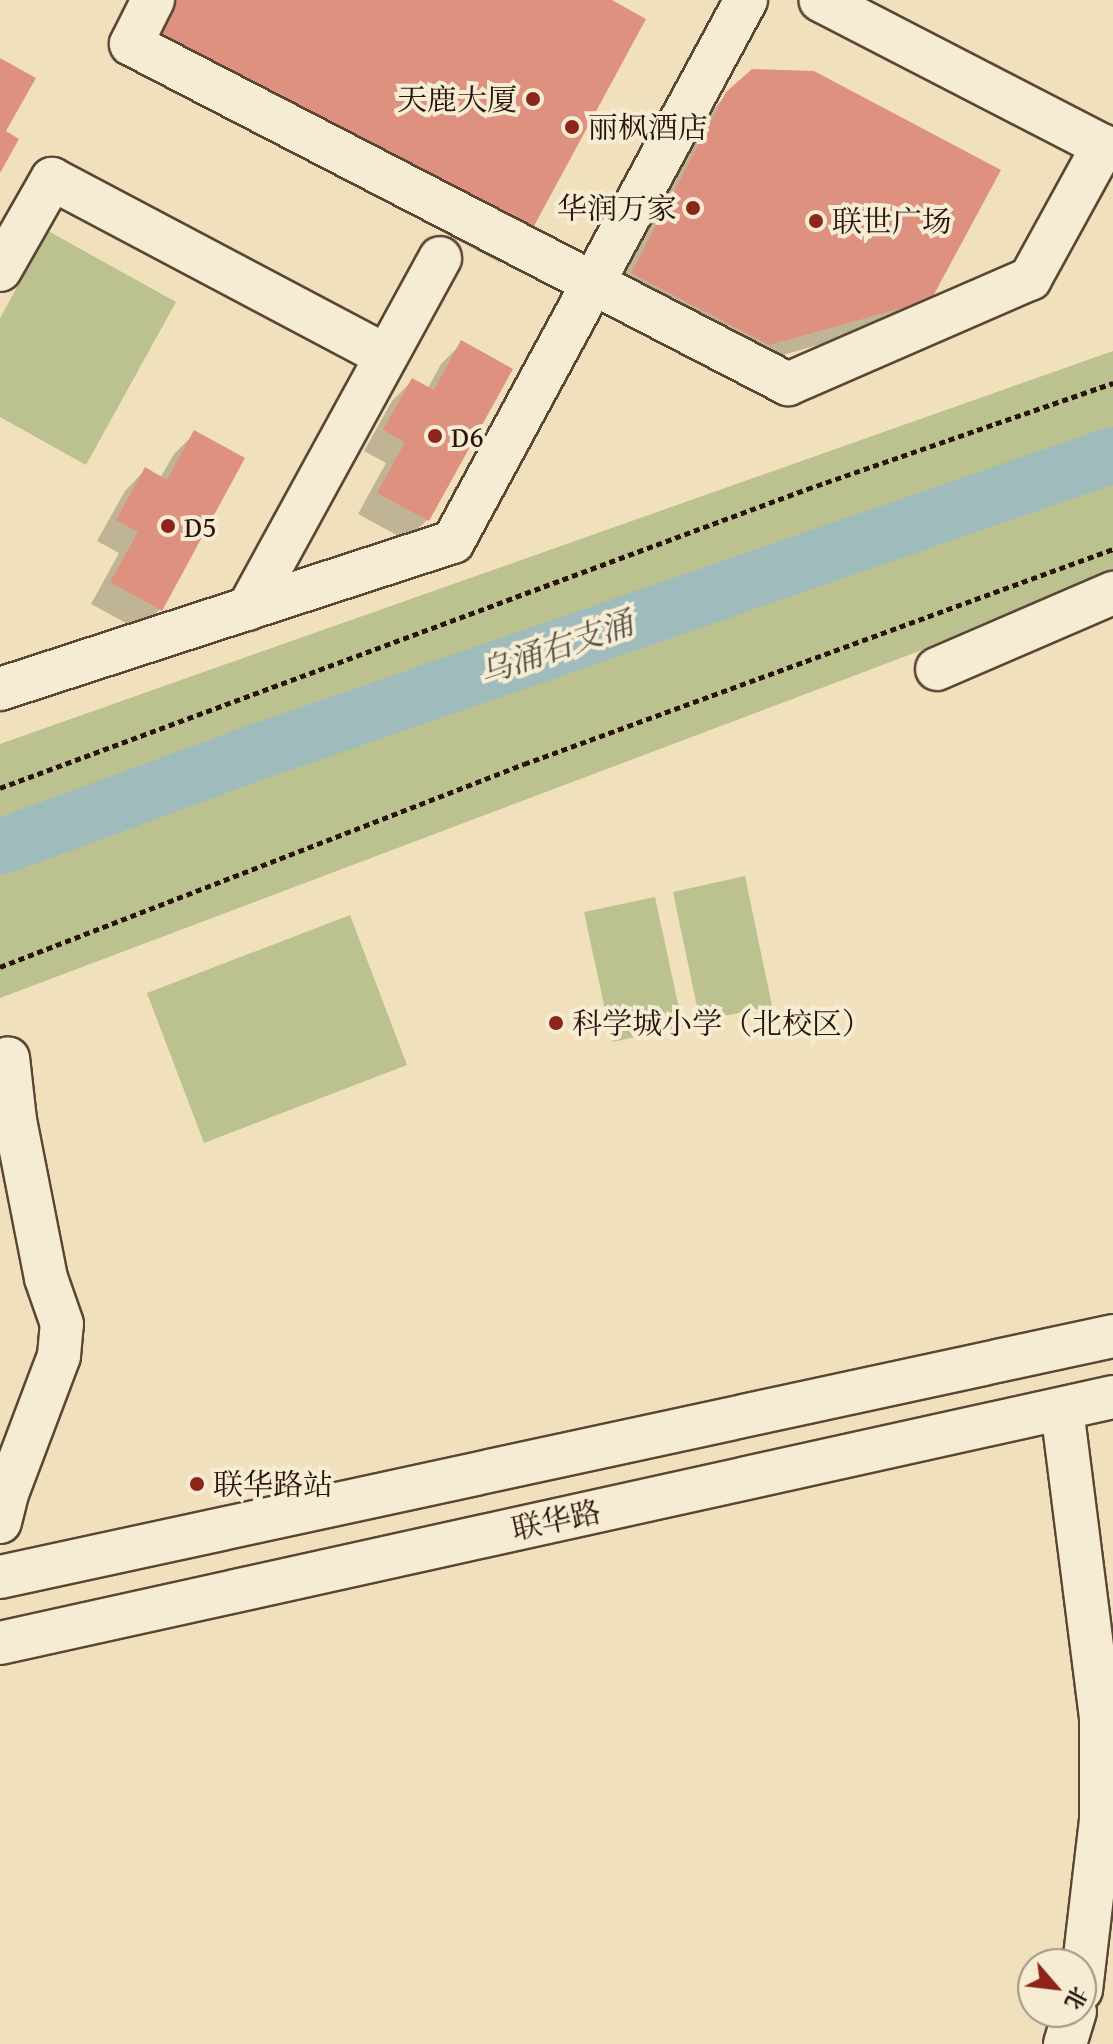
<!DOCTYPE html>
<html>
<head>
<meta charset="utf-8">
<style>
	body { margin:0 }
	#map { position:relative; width:1113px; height:2044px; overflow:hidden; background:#f0e1bc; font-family:"Gentium Book Plus","Noto Serif SC",serif }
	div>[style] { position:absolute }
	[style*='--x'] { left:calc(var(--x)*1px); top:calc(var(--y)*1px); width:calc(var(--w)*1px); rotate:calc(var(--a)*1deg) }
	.green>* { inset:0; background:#bcc28f }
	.shadow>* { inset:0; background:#0003 }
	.river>* { height:56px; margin:-28px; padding:0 28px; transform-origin:28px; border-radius:28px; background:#9fbbbb }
	.building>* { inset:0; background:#df9180 }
	.path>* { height:5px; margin-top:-2.5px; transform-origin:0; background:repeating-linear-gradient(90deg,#29130a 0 6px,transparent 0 10px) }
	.roads { filter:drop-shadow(2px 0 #5b4636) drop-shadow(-2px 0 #5b4636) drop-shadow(0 2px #5b4636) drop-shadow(0 -2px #5b4636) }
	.minor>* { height:42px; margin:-21px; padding:0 21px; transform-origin:21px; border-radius:21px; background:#f5ecd3 }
	.dots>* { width:22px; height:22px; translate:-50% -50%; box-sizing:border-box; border:4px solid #f5ecd3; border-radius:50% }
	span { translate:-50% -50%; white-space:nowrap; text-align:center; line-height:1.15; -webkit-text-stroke:8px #f5ecd3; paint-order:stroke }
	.poi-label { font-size:30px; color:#29130a }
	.right { translate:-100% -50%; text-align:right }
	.left { translate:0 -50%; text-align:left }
	.street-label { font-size:30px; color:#29130a }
	.water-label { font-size:32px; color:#524e48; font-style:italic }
	.north { position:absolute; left:1017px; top:1948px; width:80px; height:80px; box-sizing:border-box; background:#f5ecd3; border:2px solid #a39583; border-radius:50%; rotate:118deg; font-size:22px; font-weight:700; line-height:32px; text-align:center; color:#29130a }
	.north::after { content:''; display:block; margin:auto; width:28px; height:36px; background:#8f2418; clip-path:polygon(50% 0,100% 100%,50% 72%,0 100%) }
</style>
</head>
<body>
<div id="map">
	<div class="green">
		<i style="clip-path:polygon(48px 231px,176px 302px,86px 465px,0 417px,0 318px)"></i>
		<i style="clip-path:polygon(1113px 351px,1113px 578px,0 998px,0 744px)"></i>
		<i style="clip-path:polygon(745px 876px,772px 1006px,700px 1021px,673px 892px)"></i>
		<i style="clip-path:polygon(655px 897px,683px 1027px,612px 1042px,584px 912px)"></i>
		<i style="clip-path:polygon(350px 915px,407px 1065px,204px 1143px,147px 993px)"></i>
	</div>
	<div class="shadow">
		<i style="clip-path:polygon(170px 0,608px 0,527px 236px,500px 263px,395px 206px,399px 199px,139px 58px)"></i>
		<i style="clip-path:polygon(728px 94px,930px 299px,908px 320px,747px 365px,612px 294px,706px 116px)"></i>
		<i style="clip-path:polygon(462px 343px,427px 520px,406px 540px,358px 514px,386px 463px,364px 451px,392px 401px,413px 380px,428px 388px,441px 364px)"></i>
		<i style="clip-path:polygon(195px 433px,160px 609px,139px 630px,91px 604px,119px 553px,97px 541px,125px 491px,145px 470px,160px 478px,174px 454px)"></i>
	</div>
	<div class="river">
		<i style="--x:0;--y:847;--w:256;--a:-20.3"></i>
		<i style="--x:240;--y:758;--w:924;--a:-19.14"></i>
	</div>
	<div class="building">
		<i style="clip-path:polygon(178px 0,612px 0,646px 19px,528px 237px,158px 36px)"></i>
		<i style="clip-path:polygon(0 58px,36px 78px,6px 131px,19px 139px,0 173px)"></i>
		<i style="clip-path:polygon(752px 69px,814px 71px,1001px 170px,931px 300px,769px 345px,631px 273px,726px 92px)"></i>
		<i style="clip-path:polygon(461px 340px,513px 369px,429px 521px,377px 493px,405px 442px,383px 430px,412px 378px,434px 390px)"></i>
		<i style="clip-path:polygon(194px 430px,245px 458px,162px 611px,110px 582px,138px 532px,116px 520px,145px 467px,167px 480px)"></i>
	</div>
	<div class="path">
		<i style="--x:0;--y:788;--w:861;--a:-20.33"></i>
		<i style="--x:807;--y:489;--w:324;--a:-19.1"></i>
		<i style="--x:0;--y:967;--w:562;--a:-21.18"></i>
		<i style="--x:524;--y:764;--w:627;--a:-20.05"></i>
	</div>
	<div class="roads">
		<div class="minor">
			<i style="--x:153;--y:0;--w:49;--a:116.6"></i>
			<i style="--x:131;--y:44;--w:740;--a:27.36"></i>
			<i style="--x:788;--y:384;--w:264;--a:-23.5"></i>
			<i style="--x:1030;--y:279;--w:152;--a:-61.2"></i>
			<i style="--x:1103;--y:146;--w:318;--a:-152.7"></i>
			<i style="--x:0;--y:270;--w:105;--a:-60.3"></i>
			<i style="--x:52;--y:179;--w:377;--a:27.9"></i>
			<i style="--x:248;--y:609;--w:400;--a:-61.3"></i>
			<i style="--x:937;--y:669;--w:192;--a:-23.4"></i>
			<i style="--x:0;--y:689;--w:476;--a:-18"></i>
			<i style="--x:453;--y:542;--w:616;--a:-61.6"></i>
			<i style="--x:1062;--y:1409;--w:309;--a:82.8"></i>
			<i style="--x:1101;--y:1716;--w:104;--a:90"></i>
			<i style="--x:1101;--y:1820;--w:171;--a:96.7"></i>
			<i style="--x:0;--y:1522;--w:32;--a:-76"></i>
			<i style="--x:8;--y:1491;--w:144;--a:-69.3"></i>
			<i style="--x:59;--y:1356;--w:32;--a:-85"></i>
			<i style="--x:62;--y:1324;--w:49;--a:-109.2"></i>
			<i style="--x:46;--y:1278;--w:161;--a:-101.1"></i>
			<i style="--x:15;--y:1120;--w:62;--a:-96.4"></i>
			<i style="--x:0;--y:1577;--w:1139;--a:-12.22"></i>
			<i style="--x:0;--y:1643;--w:1140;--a:-12.46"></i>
			<i style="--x:1065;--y:2044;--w:34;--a:-73"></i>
		</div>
	</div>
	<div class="dots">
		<i style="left:533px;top:99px;background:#8f2418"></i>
		<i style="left:572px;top:127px;background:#8f2418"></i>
		<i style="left:693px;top:208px;background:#8f2418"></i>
		<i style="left:816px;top:221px;background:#8f2418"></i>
		<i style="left:435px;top:436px;background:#8f2418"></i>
		<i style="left:168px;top:526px;background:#8f2418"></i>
		<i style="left:556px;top:1023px;background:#8f2418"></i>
		<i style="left:197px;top:1484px;background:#8f2418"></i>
	</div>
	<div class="poi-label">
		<span class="right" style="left:517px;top:99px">天鹿大厦</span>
		<span class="left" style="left:588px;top:127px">丽枫酒店</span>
		<span class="right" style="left:677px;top:208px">华润万家</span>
		<span class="left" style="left:832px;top:221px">联世广场</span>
		<span class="left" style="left:451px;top:436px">D6</span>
		<span class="left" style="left:184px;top:526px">D5</span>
		<span class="left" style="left:572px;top:1023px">科学城小学（北校区）</span>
		<span class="left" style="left:213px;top:1484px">联华路站</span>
	</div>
	<div class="street-label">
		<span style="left:556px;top:1520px;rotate:-12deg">联华路</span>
	</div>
	<div class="water-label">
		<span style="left:556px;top:648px;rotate:-19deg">乌涌右支涌</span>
	</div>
	<div class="north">北</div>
</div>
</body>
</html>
